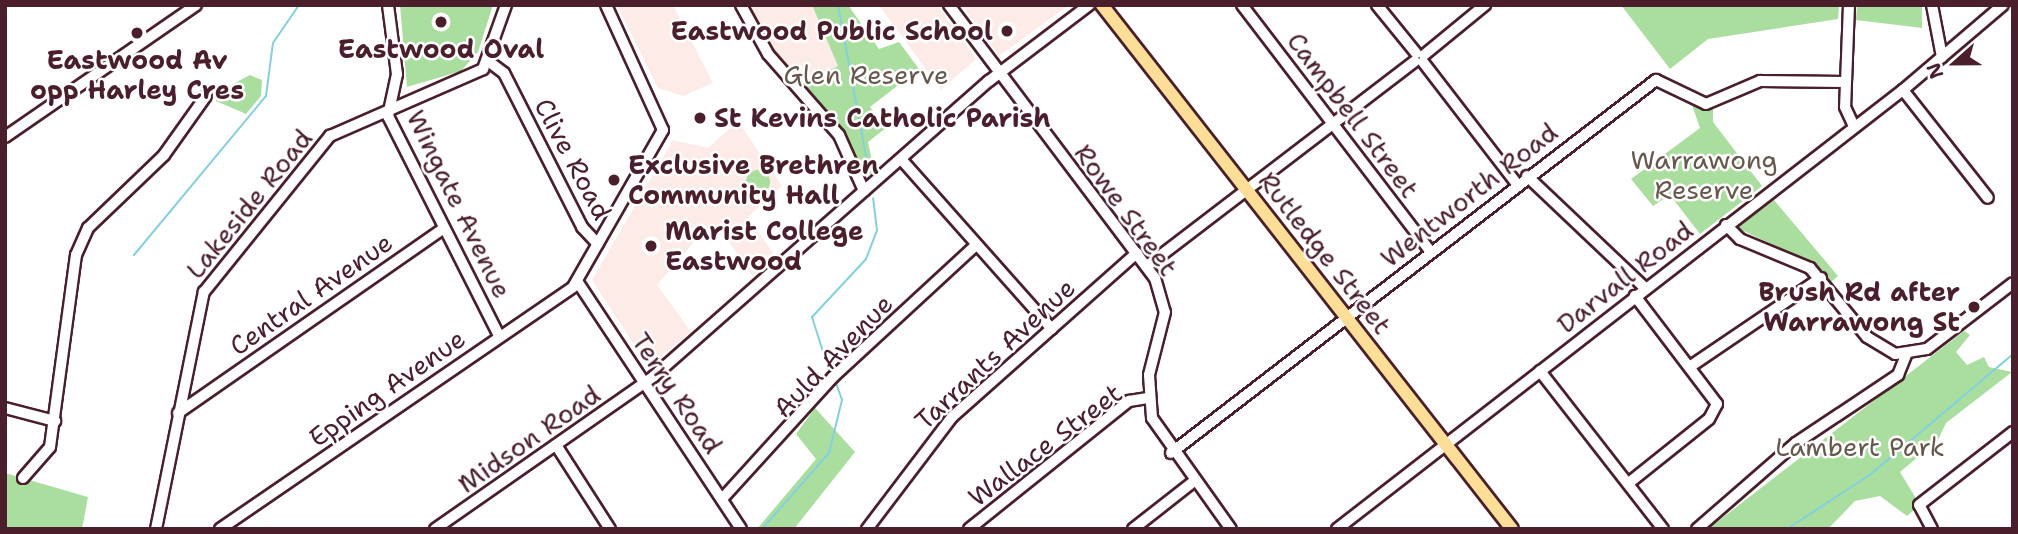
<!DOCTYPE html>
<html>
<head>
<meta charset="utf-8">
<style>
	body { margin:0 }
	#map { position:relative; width:2018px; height:534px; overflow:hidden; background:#fff; font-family:"Shantell Sans",sans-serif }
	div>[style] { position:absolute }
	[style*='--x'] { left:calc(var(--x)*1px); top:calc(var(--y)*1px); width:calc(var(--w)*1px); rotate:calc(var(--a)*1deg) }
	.built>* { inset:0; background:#fcebe7 }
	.green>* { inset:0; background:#aade9f }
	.round { border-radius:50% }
	.stream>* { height:2px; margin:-1px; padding:0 1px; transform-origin:1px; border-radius:1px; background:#82d1df }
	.roads { filter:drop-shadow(2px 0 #4a1f2b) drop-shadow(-2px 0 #4a1f2b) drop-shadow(0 2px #4a1f2b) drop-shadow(0 -2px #4a1f2b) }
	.minor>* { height:10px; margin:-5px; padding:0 5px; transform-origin:5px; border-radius:5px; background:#fff }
	.major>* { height:12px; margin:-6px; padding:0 6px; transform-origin:6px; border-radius:6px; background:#fdde96 }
	.dots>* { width:19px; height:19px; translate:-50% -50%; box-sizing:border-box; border:4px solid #fff; border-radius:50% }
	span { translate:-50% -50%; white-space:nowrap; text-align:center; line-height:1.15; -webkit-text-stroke:5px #fff; paint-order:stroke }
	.poi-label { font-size:26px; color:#4a1f2b; font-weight:700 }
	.right { translate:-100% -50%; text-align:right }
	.left { translate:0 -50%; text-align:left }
	.park-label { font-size:26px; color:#67584e }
	.street-label { font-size:26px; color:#4a1f2b }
	.frame { position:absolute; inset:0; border:7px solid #4a1f2b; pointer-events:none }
	.north { position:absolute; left:1920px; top:28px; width:70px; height:70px; -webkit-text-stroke:5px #fff; paint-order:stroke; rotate:249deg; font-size:19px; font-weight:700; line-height:28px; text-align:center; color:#4a1f2b }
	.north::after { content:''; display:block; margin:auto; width:24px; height:32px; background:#4a1f2b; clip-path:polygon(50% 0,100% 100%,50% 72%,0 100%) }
</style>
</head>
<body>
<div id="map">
	<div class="built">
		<i style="clip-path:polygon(617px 5px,673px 5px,713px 83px,683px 96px,658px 88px)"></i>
		<i style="clip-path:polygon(746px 5px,812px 5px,838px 66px,802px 84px,769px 48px)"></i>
		<i style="clip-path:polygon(879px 5px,937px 5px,976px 59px,941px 90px)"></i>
		<i style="clip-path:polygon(962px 5px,1069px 5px,999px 56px)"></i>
		<i style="clip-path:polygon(738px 121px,782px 186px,748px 217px,776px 257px,753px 277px,723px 233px,710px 243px,702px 233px,657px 285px,691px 332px,648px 366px,592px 280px,673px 140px,708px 148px)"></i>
	</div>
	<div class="green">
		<i style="clip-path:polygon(400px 5px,493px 5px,478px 52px,461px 71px,407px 87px)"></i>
		<i style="clip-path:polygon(812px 5px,848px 5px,879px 49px,899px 42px,919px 69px,870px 107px,886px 128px,868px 142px,874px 170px,862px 180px,844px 133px,802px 84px,838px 66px)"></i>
		<i style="clip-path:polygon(1621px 5px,1839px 5px,1838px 19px,1708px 39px,1670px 69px)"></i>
		<i style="clip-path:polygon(1857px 5px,1922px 7px,1922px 28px,1856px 20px)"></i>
		<i style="clip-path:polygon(250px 75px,262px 80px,261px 96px,246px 114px,216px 101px,216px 93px)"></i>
		<i style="clip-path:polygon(1692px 105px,1713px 108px,1713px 122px,1762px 186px,1700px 234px,1670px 195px,1653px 206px,1631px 179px,1700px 128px)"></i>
		<i class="round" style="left:746px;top:170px;width:24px;height:24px"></i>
		<i style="clip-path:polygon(1774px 200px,1838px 276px,1831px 282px,1814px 264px,1735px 227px)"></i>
		<i style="clip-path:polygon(1964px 331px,1970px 335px,1956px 352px,1967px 365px,1984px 357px,1989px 367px,2012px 372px,1946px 423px,1938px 440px,1900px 472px,1920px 505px,1907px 516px,1880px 496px,1855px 501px,1828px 529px,1708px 529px)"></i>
		<i style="clip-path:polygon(815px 408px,855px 452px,794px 529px,757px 529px,816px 459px,796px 434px)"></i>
		<i style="clip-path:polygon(5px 473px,88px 497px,82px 529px,5px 527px)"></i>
	</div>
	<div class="stream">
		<i style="--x:838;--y:5;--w:171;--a:79.5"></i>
		<i style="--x:134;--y:255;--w:207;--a:-50.3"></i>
		<i style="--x:266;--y:96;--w:53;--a:-82.5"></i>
		<i style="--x:273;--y:43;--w:46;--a:-55.6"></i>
		<i style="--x:830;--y:374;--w:60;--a:-107.5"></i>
		<i style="--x:812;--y:317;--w:79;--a:-47"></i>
		<i style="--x:866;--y:259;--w:31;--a:-69"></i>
		<i style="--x:877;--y:230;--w:32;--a:-97"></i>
		<i style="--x:762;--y:529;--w:101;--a:-48.6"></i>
		<i style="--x:829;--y:453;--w:55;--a:-76.2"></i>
		<i style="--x:842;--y:400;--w:21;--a:-109"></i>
		<i style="--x:1787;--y:529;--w:100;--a:-33.2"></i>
		<i style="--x:1871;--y:474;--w:186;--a:-40.2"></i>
	</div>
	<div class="roads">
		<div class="minor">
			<i style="--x:388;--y:5;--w:70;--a:82.6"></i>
			<i style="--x:397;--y:74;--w:43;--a:102.1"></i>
			<i style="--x:388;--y:116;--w:246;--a:63.2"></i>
			<i style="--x:741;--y:5;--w:56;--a:61.1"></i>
			<i style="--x:768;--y:54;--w:108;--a:48.8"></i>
			<i style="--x:839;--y:135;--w:61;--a:65.9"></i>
			<i style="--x:949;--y:5;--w:342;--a:53"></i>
			<i style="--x:1155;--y:278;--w:35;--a:74"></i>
			<i style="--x:1165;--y:312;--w:65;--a:104.3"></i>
			<i style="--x:1149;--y:375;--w:43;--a:86"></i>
			<i style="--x:1152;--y:418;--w:136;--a:54.6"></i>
			<i style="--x:1242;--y:5;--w:310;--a:52.6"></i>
			<i style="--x:1377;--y:5;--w:62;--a:50.9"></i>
			<i style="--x:1849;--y:5;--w:102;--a:92.2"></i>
			<i style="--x:1845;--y:107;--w:21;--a:65"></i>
			<i style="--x:1932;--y:5;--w:53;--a:79.1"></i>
			<i style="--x:1424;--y:55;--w:79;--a:-39.3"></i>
			<i style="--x:488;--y:61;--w:20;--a:37"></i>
			<i style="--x:504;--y:73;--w:173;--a:63.1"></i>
			<i style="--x:582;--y:227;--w:23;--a:47"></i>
			<i style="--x:1423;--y:62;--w:154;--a:52.4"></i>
			<i style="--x:1903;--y:90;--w:137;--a:51.8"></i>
			<i style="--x:5;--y:137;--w:232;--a:-34.6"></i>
			<i style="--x:901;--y:159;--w:227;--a:48.4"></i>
			<i style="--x:1527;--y:176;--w:163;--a:43.5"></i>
			<i style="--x:1726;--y:225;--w:20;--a:45"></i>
			<i style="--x:1740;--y:239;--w:76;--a:22.5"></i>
			<i style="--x:1810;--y:268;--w:89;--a:50.4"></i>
			<i style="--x:1867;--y:337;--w:33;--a:31"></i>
			<i style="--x:1895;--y:354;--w:32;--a:-9"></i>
			<i style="--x:1927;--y:349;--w:108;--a:-37.5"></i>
			<i style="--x:1147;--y:266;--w:337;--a:-37.4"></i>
			<i style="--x:577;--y:281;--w:297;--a:56.5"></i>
			<i style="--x:1691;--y:366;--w:157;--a:-34.1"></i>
			<i style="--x:1540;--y:371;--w:200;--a:52.1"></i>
			<i style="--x:5;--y:408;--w:52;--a:14.6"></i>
			<i style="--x:178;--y:413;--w:324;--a:-34.8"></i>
			<i style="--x:556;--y:445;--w:100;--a:57.3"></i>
			<i style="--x:1171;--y:453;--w:612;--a:-37.56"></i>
			<i style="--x:1656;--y:80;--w:55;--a:25.6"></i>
			<i style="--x:1706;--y:104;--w:59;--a:-23.1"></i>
			<i style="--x:1760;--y:81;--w:85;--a:0.7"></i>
			<i style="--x:23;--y:478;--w:41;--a:-48.9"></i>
			<i style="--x:50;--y:447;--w:194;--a:-82.3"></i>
			<i style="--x:76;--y:255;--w:30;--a:-66"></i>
			<i style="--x:88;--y:228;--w:105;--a:-43.8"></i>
			<i style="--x:164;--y:155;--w:72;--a:-54.6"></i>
			<i style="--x:1630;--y:482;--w:101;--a:-38.6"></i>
			<i style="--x:1709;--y:419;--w:17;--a:-62"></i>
			<i style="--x:1717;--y:404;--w:136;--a:-127.2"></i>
			<i style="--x:722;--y:499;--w:165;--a:-47.7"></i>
			<i style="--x:833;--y:377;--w:195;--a:-42.7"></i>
			<i style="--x:156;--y:529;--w:242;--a:-78.6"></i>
			<i style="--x:204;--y:292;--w:201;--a:-51.1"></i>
			<i style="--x:330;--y:136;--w:167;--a:-23.6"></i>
			<i style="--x:483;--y:69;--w:68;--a:-70.2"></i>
			<i style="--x:220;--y:529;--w:428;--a:-34.4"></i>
			<i style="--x:573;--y:287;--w:181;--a:-60.2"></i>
			<i style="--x:663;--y:130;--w:137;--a:-114.5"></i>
			<i style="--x:435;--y:529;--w:267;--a:-34.9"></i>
			<i style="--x:654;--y:376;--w:446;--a:-41.4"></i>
			<i style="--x:989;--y:81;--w:126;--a:-37.2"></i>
			<i style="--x:867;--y:529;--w:141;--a:-52.8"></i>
			<i style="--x:952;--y:417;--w:247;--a:-41.6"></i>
			<i style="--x:969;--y:529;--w:205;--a:-38.7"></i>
			<i style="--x:1129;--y:401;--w:19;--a:-9"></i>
			<i style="--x:1133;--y:529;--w:76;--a:-38.1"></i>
			<i style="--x:1337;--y:529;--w:716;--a:-37.8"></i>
			<i style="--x:1903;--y:90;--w:131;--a:-40.4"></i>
			<i style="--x:1697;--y:529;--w:131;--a:-41"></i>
			<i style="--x:1796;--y:443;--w:123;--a:-33.7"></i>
			<i style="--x:1898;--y:375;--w:22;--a:-68"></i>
			<i style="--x:1932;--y:529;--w:27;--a:-118"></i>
			<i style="--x:1919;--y:505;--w:119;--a:-37.8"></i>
		</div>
		<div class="major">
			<i style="--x:1102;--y:5;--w:665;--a:51.96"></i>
		</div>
	</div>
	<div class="dots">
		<i style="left:441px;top:22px;background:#4a1f2b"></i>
		<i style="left:1007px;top:31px;background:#4a1f2b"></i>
		<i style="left:137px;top:33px;background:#4a1f2b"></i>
		<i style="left:700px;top:118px;background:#4a1f2b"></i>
		<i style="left:614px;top:180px;background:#4a1f2b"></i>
		<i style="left:651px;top:246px;background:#4a1f2b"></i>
		<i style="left:1974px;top:307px;background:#4a1f2b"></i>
	</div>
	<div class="poi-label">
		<span class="right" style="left:993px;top:31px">Eastwood Public School</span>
		<span style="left:441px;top:49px">Eastwood Oval</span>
		<span style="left:137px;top:75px">Eastwood Av<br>opp Harley Cres</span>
		<span class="left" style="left:714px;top:118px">St Kevins Catholic Parish</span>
		<span class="left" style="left:628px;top:180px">Exclusive Brethren<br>Community Hall</span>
		<span class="left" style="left:665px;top:246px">Marist College<br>Eastwood</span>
		<span class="right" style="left:1960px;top:307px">Brush Rd after<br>Warrawong St</span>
	</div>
	<div class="park-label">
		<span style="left:866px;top:75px">Glen Reserve</span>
		<span style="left:1704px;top:175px">Warrawong<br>Reserve</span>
		<span style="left:1860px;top:447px">Lambert Park</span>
	</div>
	<div class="street-label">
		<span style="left:1353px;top:115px;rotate:53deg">Campbell Street</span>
		<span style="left:573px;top:159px;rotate:62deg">Clive Road</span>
		<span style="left:1469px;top:195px;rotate:-38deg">Wentworth Road</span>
		<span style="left:249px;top:204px;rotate:-51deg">Lakeside Road</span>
		<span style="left:459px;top:204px;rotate:64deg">Wingate Avenue</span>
		<span style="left:1126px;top:210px;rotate:54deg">Rowe Street</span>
		<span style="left:1325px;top:253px;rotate:52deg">Rutledge Street</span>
		<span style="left:1625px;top:277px;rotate:-38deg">Darvall Road</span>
		<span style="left:311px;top:294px;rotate:-35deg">Central Avenue</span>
		<span style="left:995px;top:354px;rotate:-43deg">Tarrants Avenue</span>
		<span style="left:833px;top:356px;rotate:-46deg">Auld Avenue</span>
		<span style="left:387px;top:388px;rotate:-35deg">Epping Avenue</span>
		<span style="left:677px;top:393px;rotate:56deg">Terry Road</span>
		<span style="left:529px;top:439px;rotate:-35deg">Midson Road</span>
		<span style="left:1045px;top:445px;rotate:-37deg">Wallace Street</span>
	</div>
	<div class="frame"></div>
	<div class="north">N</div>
</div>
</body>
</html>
